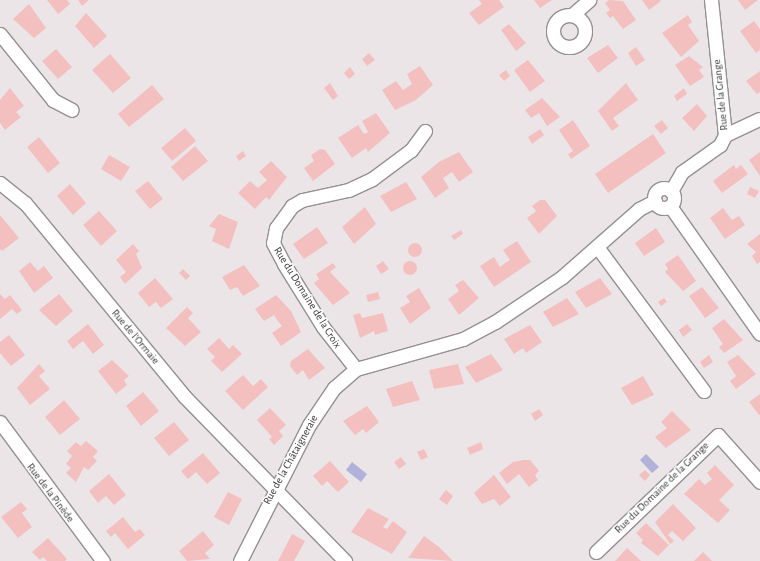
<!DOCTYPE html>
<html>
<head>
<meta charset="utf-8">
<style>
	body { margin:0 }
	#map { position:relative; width:760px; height:561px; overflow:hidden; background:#ebe5e8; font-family:"Alegreya Sans",sans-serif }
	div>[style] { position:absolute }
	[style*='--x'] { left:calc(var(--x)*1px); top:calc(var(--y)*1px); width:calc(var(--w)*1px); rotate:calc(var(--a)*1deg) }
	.water>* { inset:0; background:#b2b1da }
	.building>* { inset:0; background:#f3c0bf }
	.round { border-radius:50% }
	.roads { filter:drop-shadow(1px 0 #959092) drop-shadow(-1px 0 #959092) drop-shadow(0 1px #959092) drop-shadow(0 -1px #959092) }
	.minor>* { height:13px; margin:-6.5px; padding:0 6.5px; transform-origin:6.5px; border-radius:6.5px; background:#fff }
	.minor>.ring { margin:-6.5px; padding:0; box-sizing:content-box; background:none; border:13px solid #fff; border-radius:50% }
	span { translate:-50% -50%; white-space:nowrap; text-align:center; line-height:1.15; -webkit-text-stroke:3px #fff; paint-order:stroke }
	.street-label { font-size:11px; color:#383637 }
</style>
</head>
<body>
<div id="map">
	<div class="water">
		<i style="clip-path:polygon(646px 454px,659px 467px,652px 473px,640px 460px)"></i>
		<i style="clip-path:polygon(352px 462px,367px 474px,361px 482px,346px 470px)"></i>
	</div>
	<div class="building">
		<i style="clip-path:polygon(47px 0,67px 0,70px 4px,58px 14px)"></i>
		<i style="clip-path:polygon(78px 0,89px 0,82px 6px)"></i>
		<i style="clip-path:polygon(479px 0,499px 0,504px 7px,479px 25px,469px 13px,482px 4px)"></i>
		<i style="clip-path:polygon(534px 0,552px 0,540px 8px)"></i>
		<i style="clip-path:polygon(609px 0,623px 1px,636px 20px,623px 29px,613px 16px,610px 18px,606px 13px,610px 10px,605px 3px)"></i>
		<i style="clip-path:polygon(642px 0,660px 0,661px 1px,649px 10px)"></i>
		<i style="clip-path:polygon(738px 0,758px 0,745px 10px)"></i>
		<i style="clip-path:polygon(29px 4px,46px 28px,34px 38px,13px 19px)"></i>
		<i style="clip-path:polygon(86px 13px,107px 36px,94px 48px,75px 26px)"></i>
		<i style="clip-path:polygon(688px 15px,692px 22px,688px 25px,699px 41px,681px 57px,662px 33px)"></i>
		<i style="clip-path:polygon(754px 21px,760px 29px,760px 50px,756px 53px,740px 31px)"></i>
		<i style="clip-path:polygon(509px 24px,526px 43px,516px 51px,501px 30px)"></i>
		<i style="clip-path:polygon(608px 45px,618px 58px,598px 73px,587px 58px)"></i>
		<i style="clip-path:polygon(636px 47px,645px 60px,636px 66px,628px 53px)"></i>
		<i style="clip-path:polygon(56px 49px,72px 67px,58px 79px,42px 61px)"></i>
		<i style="clip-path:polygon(369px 53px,375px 60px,367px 66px,362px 59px)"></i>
		<i style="clip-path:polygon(110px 54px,131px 78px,113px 93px,92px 70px)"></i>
		<i style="clip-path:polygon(689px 56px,703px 67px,699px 70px,704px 77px,690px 86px,675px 65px)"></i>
		<i style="clip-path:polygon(528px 60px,545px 81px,530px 92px,514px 70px)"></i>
		<i style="clip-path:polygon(420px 66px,433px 85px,416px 100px,395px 110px,382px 90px,396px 81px,403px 90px,412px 84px,407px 74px)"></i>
		<i style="clip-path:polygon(350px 67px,355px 74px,349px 79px,344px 73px)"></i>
		<i style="clip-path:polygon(506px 70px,510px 76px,504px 81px,499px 75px)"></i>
		<i style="clip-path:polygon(760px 71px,760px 92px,757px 94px,746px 81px)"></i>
		<i style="clip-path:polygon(330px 83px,338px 96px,333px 100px,324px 88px)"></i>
		<i style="clip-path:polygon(626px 83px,638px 100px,613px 118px,619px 126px,612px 131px,598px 111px)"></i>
		<i style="clip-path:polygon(152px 85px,164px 99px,129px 127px,118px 114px)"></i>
		<i style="clip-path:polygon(10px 88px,24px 106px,16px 112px,21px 117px,5px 130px,0 123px,0 100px)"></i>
		<i style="clip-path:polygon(684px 88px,687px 94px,677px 101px,674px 96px)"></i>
		<i style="clip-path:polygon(542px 98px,560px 117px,547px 126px,539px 113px,531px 118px,525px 110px)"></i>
		<i style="clip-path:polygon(697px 104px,707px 116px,694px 131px,682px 118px)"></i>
		<i style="clip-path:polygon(376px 113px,390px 133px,368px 152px,366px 148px,352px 158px,338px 138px,358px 125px,364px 134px,368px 132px,362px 121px)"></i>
		<i style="clip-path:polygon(573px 120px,590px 146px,571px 159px,568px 154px,573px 151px,559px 130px)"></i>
		<i style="clip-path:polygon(662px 120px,668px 128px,661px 134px,654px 126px)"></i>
		<i style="clip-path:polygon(185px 128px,196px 141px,172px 161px,161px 148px)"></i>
		<i style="clip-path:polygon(540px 129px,544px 135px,532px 144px,528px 137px)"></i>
		<i style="clip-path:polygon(653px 134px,666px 153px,608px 193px,595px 174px)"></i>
		<i style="clip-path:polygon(39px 137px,60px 163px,48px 173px,27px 147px)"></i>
		<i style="clip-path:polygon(195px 146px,208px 161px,183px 181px,171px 167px)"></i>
		<i style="clip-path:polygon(320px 149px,325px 150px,335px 164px,313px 181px,304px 168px,314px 161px,311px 155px)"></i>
		<i style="clip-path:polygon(243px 151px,246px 156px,239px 161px,236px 156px)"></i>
		<i style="clip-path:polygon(459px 152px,473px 172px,459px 182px,452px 172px,443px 178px,449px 188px,435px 198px,421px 177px,439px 162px)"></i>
		<i style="clip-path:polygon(760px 152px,760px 176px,749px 160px)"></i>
		<i style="clip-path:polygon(109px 155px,130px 167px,121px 181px,101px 169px)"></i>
		<i style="clip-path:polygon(271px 161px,287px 177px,269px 200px,266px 197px,255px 209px,238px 193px,250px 181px,258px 188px,267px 180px,259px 172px)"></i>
		<i style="clip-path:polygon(734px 165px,736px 169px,741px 165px,748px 174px,722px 193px,713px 181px)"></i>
		<i style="clip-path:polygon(148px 181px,163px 199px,150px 209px,135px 191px)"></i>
		<i style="clip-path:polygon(406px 182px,417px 199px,391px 212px,380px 196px)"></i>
		<i style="clip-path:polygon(70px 184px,86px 203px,73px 215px,57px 196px)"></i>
		<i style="clip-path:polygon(750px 187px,759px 191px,755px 198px,747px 194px)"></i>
		<i style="clip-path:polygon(540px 200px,545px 200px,557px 216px,539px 234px,527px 218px,536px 211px,532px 206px)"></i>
		<i style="clip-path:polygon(365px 207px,376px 224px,354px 244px,342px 227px)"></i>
		<i style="clip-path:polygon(723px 208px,732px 220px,739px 216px,745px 225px,725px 239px,710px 218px)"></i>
		<i style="clip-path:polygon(99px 211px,117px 231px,101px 246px,83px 225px)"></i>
		<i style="clip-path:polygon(219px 214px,238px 222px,229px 249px,212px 241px,216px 229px,209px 226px)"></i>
		<i style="clip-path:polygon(0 215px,19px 238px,2px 251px,0 249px)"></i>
		<i style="clip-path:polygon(317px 227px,328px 243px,304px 259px,293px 244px)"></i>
		<i style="clip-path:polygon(656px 228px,665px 242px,644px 256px,635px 243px)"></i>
		<i style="clip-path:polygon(461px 230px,463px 234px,454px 240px,451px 236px)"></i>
		<i style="clip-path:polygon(760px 234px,760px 262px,757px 264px,752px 256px,756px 252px,747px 244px)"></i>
		<i style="clip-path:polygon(517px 241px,531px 262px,494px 287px,480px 266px,494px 257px,500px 267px,505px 263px,510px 260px,503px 250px)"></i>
		<i class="round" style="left:408px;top:243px;width:14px;height:14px"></i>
		<i style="clip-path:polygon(133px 244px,139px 251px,136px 254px,142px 268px,125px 284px,120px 277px,126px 272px,116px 260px)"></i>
		<i style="clip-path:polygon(678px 255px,696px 281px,683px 291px,665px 272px,668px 269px,665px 264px)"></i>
		<i style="clip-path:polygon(383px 261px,389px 269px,381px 274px,376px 266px)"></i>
		<i class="round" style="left:403px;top:261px;width:14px;height:14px"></i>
		<i style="clip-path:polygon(30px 262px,38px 271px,44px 266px,53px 278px,34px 293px,19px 271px)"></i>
		<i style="clip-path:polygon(333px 263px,336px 267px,330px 272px,350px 293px,333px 305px,314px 283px,319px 279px,316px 274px)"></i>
		<i style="clip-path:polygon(244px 265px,260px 286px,243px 296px,237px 287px,230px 290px,222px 277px)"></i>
		<i style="clip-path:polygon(183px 269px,190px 276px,186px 280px,179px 273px)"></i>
		<i style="clip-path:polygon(155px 278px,173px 299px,161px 308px,156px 302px,149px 307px,138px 293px)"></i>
		<i style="clip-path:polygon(600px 278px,612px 294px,586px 308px,575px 292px)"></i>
		<i style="clip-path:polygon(463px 280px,479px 298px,459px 315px,448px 299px,459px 291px,455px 285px)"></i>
		<i style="clip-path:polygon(702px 287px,719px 308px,705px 318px,689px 296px)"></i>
		<i style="clip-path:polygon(419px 288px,431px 308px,410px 324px,400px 308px,410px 302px,406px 296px)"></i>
		<i style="clip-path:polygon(378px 292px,380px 299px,368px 302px,366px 295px)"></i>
		<i style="clip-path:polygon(0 294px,5px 299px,10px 295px,22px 310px,17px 314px,12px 309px,0 319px)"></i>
		<i style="clip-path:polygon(59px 294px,73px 311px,56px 326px,39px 310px)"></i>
		<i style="clip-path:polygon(276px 295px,291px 311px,301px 332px,281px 346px,272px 333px,282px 326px,277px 320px,274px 315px,264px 321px,255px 309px)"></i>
		<i style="clip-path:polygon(567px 298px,579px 314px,553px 327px,543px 312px)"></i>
		<i style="clip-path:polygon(664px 298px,667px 302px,661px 306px,658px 302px)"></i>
		<i style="clip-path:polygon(187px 307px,193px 313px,188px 318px,201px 332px,185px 346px,166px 328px)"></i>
		<i style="clip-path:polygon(360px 313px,362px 318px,383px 313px,388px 331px,375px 335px,374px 331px,360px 338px,353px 315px)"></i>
		<i style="clip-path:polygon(724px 319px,743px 340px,724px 353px,719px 347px,723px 344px,712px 328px)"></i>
		<i style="clip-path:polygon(88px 324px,104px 345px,93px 354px,83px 341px,73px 349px,67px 341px)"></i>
		<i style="clip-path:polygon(687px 324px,692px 330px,683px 337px,679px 330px)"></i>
		<i style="clip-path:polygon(530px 325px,542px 342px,526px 353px,523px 348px,514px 354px,504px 339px)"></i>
		<i style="clip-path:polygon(9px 335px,25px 355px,11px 366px,0 353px,0 342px)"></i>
		<i style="clip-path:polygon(219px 338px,229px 349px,233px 345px,242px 354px,222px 372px,211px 361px,215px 357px,207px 349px)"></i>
		<i style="clip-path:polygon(308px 349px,325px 368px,309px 380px,303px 370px,297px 375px,290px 366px,291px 361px)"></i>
		<i style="clip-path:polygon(491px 354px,503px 370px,476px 383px,465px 367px)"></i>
		<i style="clip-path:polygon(709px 355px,713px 362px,704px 368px,700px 362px)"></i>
		<i style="clip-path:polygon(738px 355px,756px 374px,736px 389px,730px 381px,736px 376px,727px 362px)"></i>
		<i style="clip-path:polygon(112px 360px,129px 376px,124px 380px,127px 385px,116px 394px,98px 371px)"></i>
		<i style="clip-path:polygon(39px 364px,45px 371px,39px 376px,50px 389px,30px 405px,17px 388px)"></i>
		<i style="clip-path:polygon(458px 364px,464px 384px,434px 389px,429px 370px)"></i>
		<i style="clip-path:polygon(243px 375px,253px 386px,261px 379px,268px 387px,243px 410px,225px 391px)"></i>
		<i style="clip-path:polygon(643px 376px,654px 395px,632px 405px,621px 388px)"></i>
		<i style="clip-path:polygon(412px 381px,420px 400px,393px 407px,386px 389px)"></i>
		<i style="clip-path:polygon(143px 392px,159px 411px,141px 426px,126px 406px)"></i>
		<i style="clip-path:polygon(760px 394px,760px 415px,759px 415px,749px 402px)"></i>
		<i style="clip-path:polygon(64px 400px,80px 419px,60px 435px,45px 417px)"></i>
		<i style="clip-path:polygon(367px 406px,379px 422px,366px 433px,363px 429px,355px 435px,343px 421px)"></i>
		<i style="clip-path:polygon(270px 408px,286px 425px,279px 431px,283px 436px,274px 445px,269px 439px,272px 437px,257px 420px)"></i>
		<i style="clip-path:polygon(539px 409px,543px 415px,535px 421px,531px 414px)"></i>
		<i style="clip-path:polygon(672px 411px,691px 430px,666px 448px,655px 437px,667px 428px,661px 422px)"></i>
		<i style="clip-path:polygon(174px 422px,189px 440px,169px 456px,154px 438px)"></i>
		<i style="clip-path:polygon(86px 441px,98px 451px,93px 457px,97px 461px,88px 470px,84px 467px,76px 482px,66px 473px,71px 468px,66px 464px,72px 456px,67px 451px,76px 442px,81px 446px)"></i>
		<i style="clip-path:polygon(481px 442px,483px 449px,470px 455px,467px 448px)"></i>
		<i style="clip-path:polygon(424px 449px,428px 457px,421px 460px,417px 452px)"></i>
		<i style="clip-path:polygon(203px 453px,220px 473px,207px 484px,196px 472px,188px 479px,181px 471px)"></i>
		<i style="clip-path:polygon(401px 457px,406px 464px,399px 469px,394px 462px)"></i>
		<i style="clip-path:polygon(524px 460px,530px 460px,539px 471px,535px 475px,538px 480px,529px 487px,519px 474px,507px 484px,499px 473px,513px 462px)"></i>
		<i style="clip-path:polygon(330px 461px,349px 482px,338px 492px,327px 481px,322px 486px,313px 476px)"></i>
		<i style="clip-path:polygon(715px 465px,734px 485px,719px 500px,730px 510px,718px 523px,684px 494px,699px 479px,705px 485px,712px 479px,707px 473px)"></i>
		<i style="clip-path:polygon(645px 470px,650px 475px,645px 481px,639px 475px)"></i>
		<i style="clip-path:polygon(109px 474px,126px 495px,114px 505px,106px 496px,98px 503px,89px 491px)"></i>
		<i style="clip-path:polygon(494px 475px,511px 497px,500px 506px,494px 499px,482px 504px,474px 493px)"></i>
		<i style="clip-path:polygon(446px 490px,453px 496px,447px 505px,439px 499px)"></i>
		<i style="clip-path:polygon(228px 492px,242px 499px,229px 525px,214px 517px)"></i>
		<i style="clip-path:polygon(21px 502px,27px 509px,22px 513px,32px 527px,18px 538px,1px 517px)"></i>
		<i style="clip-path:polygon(673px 504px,696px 528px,683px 541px,672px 531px,668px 535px,674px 541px,670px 544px,655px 522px)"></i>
		<i style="clip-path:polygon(368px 508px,389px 519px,383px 527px,387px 529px,393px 521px,407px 532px,392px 554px,351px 532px)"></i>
		<i style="clip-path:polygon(123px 517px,135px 532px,140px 529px,145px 535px,128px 549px,115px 533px,111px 537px,106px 531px)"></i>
		<i style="clip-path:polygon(646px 523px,669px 545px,658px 556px,641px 543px,643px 540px,636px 533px)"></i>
		<i style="clip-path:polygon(203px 531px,214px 545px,205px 553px,210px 559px,187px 561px,179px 551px)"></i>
		<i style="clip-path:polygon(292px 534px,305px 541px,294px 561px,278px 561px)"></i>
		<i style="clip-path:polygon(424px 536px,439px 547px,453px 561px,408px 558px)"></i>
		<i style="clip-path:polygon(48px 538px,67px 559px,65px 561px,47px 561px,43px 557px,40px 560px,32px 552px)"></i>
		<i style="clip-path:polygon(627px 548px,641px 561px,615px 561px)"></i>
		<i style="clip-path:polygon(703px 552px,712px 561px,694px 561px)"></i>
	</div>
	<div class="roads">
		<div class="minor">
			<i style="--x:572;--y:15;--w:23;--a:-41"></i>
			<i class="ring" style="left:553px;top:15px;width:19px;height:19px"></i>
			<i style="--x:0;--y:34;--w:85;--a:51.2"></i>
			<i style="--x:53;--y:100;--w:21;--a:28"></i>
			<i style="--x:425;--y:131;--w:24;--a:126"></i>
			<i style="--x:411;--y:150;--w:49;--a:143.4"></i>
			<i style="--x:372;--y:179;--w:26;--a:155"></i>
			<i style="--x:348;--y:190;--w:47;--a:167.7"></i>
			<i style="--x:302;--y:200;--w:12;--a:149"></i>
			<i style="--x:292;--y:206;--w:27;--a:126"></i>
			<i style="--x:276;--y:228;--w:15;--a:101"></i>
			<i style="--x:273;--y:243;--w:24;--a:62"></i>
			<i style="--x:284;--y:264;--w:74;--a:58.2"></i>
			<i style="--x:323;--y:327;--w:53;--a:51.8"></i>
			<i style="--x:356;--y:369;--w:111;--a:-15.7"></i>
			<i style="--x:463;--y:339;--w:36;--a:-28"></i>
			<i style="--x:495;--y:322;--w:81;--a:-33.9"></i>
			<i style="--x:562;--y:277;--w:103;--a:-41.4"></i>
			<i style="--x:639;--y:209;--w:18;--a:-27"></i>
			<i style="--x:725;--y:135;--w:38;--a:-25"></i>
			<i style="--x:0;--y:183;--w:32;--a:39"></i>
			<i style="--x:25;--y:203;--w:250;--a:50.5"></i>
			<i style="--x:184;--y:396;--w:231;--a:45.7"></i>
			<i class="ring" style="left:654px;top:188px;width:7px;height:7px"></i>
			<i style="--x:671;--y:191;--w:22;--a:-60"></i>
			<i style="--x:682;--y:172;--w:47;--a:-35.4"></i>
			<i style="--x:720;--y:145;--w:11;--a:-63"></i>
			<i style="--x:725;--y:135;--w:136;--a:-95.9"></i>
			<i style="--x:670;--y:206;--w:156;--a:54.9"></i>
			<i style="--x:598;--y:248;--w:178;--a:53.5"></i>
			<i style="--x:0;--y:422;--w:173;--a:53.5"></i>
			<i style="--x:596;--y:552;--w:169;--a:-43.8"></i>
			<i style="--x:718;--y:435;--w:63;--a:48.2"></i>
			<i style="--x:240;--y:561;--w:153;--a:-63.1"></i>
			<i style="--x:309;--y:425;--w:45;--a:-56"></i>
			<i style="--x:334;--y:388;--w:29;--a:-41"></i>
		</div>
	</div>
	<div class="street-label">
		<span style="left:721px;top:95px;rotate:-96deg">Rue de la Grange</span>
		<span style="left:307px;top:298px;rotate:58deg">Rue du Domaine de la Croix</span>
		<span style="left:135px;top:337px;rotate:50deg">Rue de l'Ormaie</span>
		<span style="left:291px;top:460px;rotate:-61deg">Rue de la Châtaigneraie</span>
		<span style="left:662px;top:488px;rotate:-44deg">Rue du Domaine de la Grange</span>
		<span style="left:50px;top:493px;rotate:53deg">Rue de la Pinède</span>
	</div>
</div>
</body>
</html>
